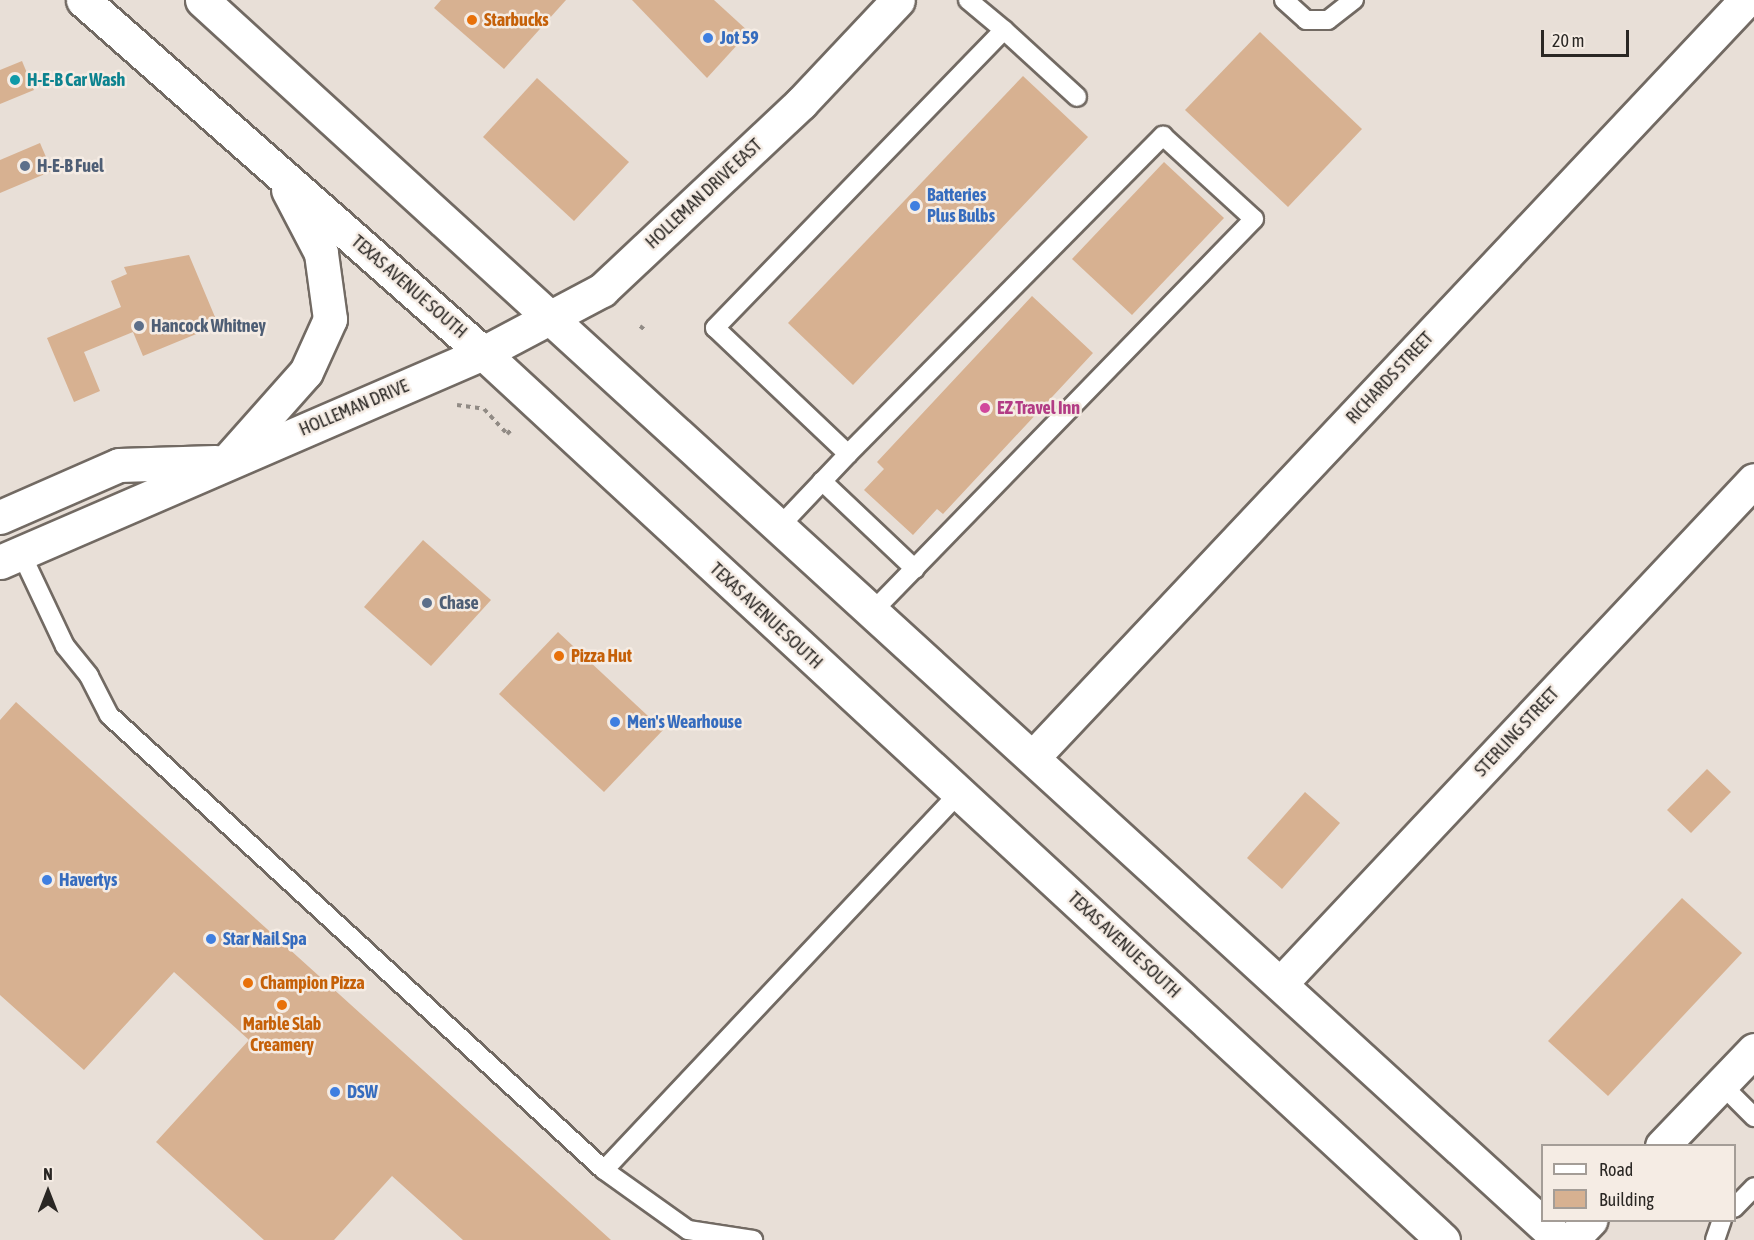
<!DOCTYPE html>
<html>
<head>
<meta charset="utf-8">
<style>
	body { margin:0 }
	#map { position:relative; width:1754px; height:1240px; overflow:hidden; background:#e8dfd7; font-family:"Asap Condensed",sans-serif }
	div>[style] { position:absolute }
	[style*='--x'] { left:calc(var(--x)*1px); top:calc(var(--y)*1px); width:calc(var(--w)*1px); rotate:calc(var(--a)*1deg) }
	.building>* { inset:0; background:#d7b191 }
	.path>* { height:4px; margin-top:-2px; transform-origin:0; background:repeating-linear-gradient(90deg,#918b85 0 4.5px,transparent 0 9px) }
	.roads { filter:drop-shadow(2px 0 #726a63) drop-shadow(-2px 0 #726a63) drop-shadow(0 2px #726a63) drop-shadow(0 -2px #726a63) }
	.lane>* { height:18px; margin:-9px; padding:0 9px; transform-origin:9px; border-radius:9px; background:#fff }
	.street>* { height:33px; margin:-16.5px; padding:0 16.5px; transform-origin:16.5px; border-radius:16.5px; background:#fff }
	.secondary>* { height:33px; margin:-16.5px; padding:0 16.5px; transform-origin:16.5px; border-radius:16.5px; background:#fff }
	.primary>* { height:33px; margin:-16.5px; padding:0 16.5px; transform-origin:16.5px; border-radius:16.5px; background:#fff }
	.dots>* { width:16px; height:16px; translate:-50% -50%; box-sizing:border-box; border:3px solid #f5ece4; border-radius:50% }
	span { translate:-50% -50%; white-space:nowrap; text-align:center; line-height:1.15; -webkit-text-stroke:5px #f5ece4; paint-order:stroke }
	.food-label { font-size:18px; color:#c56008; font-weight:700 }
	.left { translate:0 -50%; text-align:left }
	.shop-label { font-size:18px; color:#366cbe; font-weight:700 }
	.culture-label { font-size:18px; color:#0d838f; font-weight:700 }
	.service-label { font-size:18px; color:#4e5e75; font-weight:700 }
	.street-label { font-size:18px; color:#2a2724 }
	.hotel-label { font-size:18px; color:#b23c85; font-weight:700 }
	.legend { position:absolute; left:1541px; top:1144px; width:195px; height:78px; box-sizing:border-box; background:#f5ece4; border:2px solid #a49d97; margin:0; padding:8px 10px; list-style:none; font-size:18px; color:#2a2724 }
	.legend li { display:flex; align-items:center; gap:12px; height:30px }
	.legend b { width:30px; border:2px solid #a49d97 }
	.north { position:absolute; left:18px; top:1162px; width:60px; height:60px; -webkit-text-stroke:4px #f5ece4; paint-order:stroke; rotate:0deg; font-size:16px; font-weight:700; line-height:24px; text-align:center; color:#2a2724 }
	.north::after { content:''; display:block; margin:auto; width:21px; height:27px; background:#2a2724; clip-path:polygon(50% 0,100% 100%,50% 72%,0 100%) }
	.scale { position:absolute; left:1541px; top:30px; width:88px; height:27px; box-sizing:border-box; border:3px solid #2a2724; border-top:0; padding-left:8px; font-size:18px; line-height:21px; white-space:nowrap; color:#2a2724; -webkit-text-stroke:4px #f5ece4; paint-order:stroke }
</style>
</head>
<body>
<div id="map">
	<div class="building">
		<i style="clip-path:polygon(441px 0,566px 0,504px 69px,434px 8px)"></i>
		<i style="clip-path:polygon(632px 0,714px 0,749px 32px,707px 78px)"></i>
		<i style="clip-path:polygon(1260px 32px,1362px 129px,1288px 207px,1185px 110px)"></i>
		<i style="clip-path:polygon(22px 61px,34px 90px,0 104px,0 70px)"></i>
		<i style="clip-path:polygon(1023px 76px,1088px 137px,853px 385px,788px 323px)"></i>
		<i style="clip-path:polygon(537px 78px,629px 162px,574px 221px,483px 137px)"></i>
		<i style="clip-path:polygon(40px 143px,52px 171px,0 193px,0 160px)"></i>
		<i style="clip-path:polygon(1164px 162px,1224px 218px,1132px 315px,1072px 259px)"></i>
		<i style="clip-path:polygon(189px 255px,215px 317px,202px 322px,206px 330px,143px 356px,133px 332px,84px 352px,100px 391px,74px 402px,47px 338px,121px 307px,111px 281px,127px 274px,124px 267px)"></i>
		<i style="clip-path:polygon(1032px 296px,1093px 353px,943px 514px,937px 509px,913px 535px,864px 490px,884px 469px,877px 462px)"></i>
		<i style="clip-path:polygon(423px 540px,491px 600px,431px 666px,364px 607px)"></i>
		<i style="clip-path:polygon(558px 632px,663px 730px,604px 792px,499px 694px)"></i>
		<i style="clip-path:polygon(16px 702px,611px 1240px,463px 1240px,392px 1176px,334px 1240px,264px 1240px,156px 1142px,249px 1040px,174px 972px,84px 1070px,0 995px,0 720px)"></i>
		<i style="clip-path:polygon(1707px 769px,1731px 792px,1691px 833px,1667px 810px)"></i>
		<i style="clip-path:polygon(1305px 792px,1340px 823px,1282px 889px,1247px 858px)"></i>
		<i style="clip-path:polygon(1682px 898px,1742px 953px,1608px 1096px,1548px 1041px)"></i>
	</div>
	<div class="path">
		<i style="--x:640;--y:326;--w:6;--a:39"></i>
		<i style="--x:457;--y:405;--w:27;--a:8"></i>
		<i style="--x:484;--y:409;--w:34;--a:47"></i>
		<i style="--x:507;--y:434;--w:8;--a:-45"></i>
	</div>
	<div class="roads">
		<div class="lane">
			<i style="--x:1284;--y:0;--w:30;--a:42"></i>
			<i style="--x:1306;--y:20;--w:22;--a:0"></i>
			<i style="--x:1328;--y:20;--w:33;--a:-38"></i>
			<i style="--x:1004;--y:30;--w:99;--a:42.5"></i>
			<i style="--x:848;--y:454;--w:448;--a:-45.3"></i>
			<i style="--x:1163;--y:136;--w:123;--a:42.4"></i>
			<i style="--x:1254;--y:219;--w:545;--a:134.18"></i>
			<i style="--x:822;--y:481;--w:128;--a:43.4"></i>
			<i style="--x:780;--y:526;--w:99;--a:-46.6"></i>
			<i style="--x:848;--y:454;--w:183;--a:-136.5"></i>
			<i style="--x:715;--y:328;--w:415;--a:-45.9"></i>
			<i style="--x:1004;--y:30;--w:47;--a:-140.2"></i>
			<i style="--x:21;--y:553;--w:103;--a:64.7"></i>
			<i style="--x:65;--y:646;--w:38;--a:51"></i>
			<i style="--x:89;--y:676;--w:44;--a:62.9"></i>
			<i style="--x:109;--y:715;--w:672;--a:42.59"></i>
			<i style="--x:604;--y:1170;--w:103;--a:35.5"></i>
			<i style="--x:688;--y:1230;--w:66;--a:8.7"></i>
			<i style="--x:1721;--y:1084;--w:47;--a:45"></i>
			<i style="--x:604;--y:1170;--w:518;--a:-46.72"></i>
			<i style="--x:1734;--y:1208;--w:29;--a:-46"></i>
			<i style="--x:1715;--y:1240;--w:21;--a:-71"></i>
		</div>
		<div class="street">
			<i style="--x:1034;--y:756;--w:1038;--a:-46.72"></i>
			<i style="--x:1281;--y:983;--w:690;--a:-46.76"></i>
			<i style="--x:1662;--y:1146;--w:133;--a:-46.2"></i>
			<i style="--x:1571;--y:1240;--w:28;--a:-46"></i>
		</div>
		<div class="secondary">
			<i style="--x:0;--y:517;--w:130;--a:-23.6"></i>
			<i style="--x:119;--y:465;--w:96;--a:-1.8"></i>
			<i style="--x:0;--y:562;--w:526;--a:-23.4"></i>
			<i style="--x:483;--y:353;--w:135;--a:-27.9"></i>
			<i style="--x:602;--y:290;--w:273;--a:-43.2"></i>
			<i style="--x:801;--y:103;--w:141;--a:-46.7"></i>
		</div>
		<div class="primary">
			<i style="--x:83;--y:0;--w:533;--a:41.43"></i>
			<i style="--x:483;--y:353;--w:1307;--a:42.74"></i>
			<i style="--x:202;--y:0;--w:1839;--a:42.4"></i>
			<i style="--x:226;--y:462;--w:120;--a:-48.4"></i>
			<i style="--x:306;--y:372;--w:58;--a:-65.6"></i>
			<i style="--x:330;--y:319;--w:67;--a:-97.8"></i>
			<i style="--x:321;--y:253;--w:71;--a:-117.6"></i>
		</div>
	</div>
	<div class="dots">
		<i style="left:472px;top:20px;background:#e8710a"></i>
		<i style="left:708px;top:38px;background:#3f7fe0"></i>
		<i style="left:15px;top:80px;background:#0f9aa8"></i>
		<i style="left:25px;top:166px;background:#5c6f8a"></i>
		<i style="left:915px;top:206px;background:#3f7fe0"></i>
		<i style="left:139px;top:326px;background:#5c6f8a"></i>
		<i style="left:985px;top:408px;background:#d1479c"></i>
		<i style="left:427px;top:603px;background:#5c6f8a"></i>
		<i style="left:559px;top:656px;background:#e8710a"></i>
		<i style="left:615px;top:722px;background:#3f7fe0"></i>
		<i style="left:47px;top:880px;background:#3f7fe0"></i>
		<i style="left:211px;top:939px;background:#3f7fe0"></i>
		<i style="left:248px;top:983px;background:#e8710a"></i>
		<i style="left:282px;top:1005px;background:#e8710a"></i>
		<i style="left:335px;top:1092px;background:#3f7fe0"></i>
	</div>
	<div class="food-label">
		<span class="left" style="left:484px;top:20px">Starbucks</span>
		<span class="left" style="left:571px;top:656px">Pizza Hut</span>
		<span class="left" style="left:260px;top:983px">Champion Pizza</span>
		<span style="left:282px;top:1035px">Marble Slab<br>Creamery</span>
	</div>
	<div class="shop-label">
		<span class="left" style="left:720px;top:38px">Jot 59</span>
		<span class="left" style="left:927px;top:206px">Batteries<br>Plus Bulbs</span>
		<span class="left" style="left:627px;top:722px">Men's Wearhouse</span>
		<span class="left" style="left:59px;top:880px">Havertys</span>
		<span class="left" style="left:223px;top:939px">Star Nail Spa</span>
		<span class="left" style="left:347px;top:1092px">DSW</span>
	</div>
	<div class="culture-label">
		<span class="left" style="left:27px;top:80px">H-E-B Car Wash</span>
	</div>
	<div class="service-label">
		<span class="left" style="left:37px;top:166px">H-E-B Fuel</span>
		<span class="left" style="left:151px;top:326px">Hancock Whitney</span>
		<span class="left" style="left:439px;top:603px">Chase</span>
	</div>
	<div class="street-label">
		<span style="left:704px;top:194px;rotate:-43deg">HOLLEMAN DRIVE EAST</span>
		<span style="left:409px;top:287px;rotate:41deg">TEXAS AVENUE SOUTH</span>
		<span style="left:1390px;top:378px;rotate:-47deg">RICHARDS STREET</span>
		<span style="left:354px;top:408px;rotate:-23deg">HOLLEMAN DRIVE</span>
		<span style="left:766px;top:616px;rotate:43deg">TEXAS AVENUE SOUTH</span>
		<span style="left:1517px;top:732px;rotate:-47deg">STERLING STREET</span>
		<span style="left:1124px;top:945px;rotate:43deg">TEXAS AVENUE SOUTH</span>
	</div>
	<div class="hotel-label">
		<span class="left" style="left:997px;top:408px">EZ Travel Inn</span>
	</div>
	<ul class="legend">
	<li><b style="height:8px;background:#fff"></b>Road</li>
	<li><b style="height:16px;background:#d7b191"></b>Building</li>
	</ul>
	<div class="north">N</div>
	<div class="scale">20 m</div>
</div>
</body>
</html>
